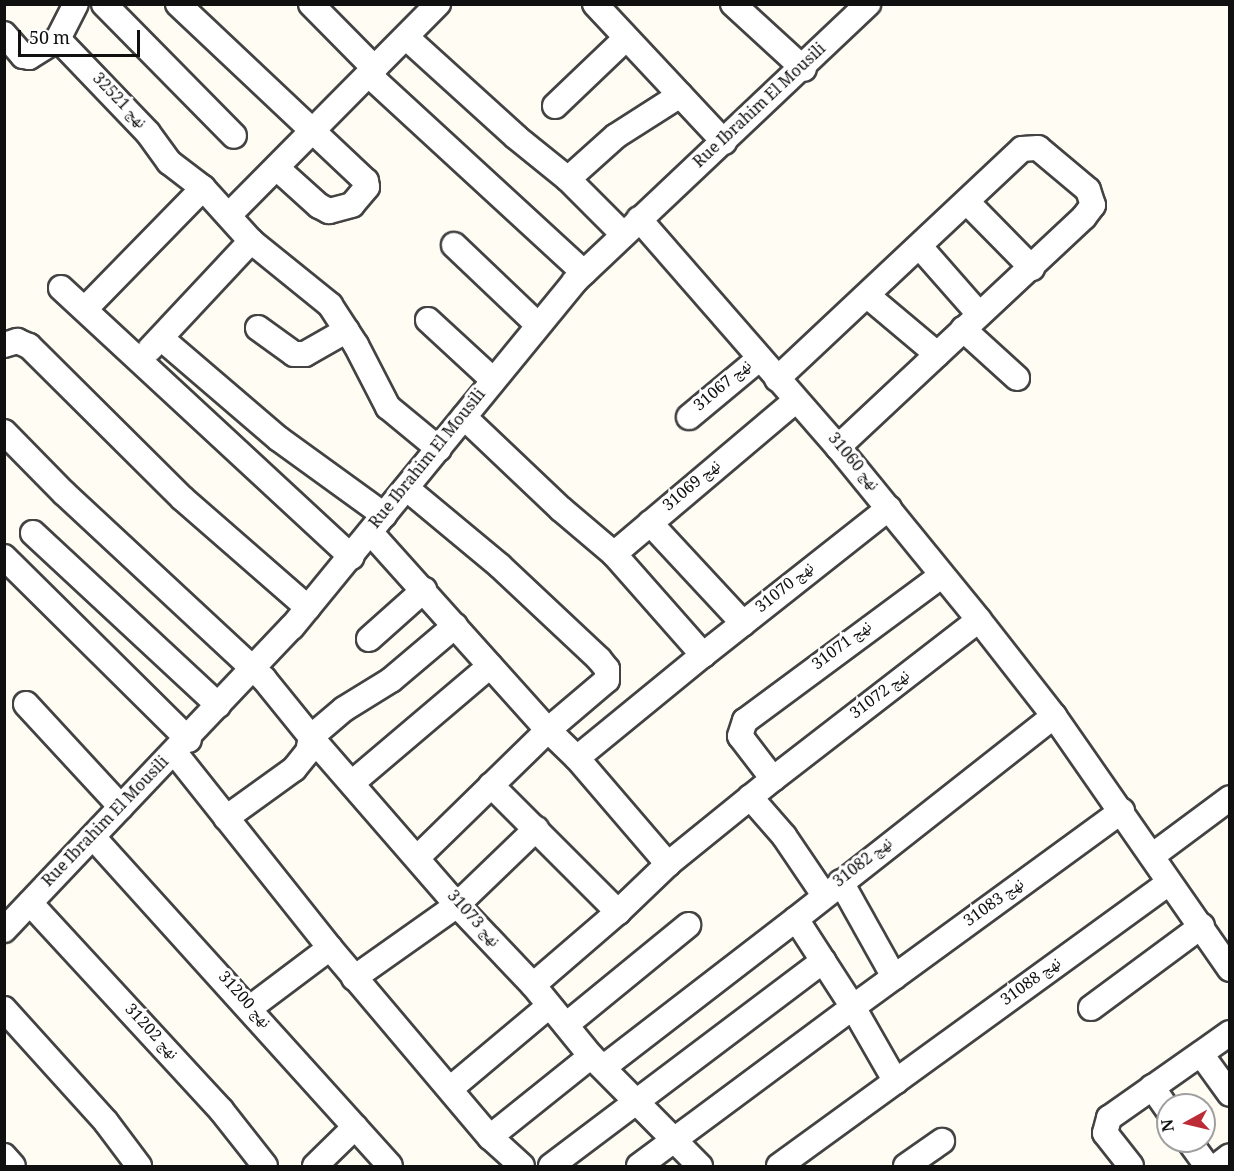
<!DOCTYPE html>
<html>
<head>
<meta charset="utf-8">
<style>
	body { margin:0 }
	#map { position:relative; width:1234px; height:1171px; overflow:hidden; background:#fffcf3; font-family:Georgia,"Noto Naskh Arabic",serif }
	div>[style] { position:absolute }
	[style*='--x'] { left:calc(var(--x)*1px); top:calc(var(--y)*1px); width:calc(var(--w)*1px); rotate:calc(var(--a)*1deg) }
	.roads { filter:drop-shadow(2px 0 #434343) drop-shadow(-2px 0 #434343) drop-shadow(0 2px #434343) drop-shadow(0 -2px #434343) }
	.minor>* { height:24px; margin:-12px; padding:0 12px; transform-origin:12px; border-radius:12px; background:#fff }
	span { translate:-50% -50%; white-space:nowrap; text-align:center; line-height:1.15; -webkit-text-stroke:6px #fff; paint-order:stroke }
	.street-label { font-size:16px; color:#101010 }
	.frame { position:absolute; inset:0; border:6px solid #101010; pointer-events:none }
	.north { position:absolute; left:1156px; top:1093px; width:60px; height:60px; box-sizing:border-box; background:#fff; border:2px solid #9f9f9f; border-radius:50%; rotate:262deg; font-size:16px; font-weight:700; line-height:24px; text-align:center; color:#101010 }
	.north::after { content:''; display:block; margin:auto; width:21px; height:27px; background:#bd2b36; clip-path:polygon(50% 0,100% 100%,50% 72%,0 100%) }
	.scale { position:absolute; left:18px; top:30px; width:122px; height:27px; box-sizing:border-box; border:3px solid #101010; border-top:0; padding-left:8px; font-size:18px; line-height:21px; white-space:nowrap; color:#101010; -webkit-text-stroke:4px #fff; paint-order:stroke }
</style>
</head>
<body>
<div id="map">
	<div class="roads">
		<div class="minor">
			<i style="--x:104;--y:4;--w:185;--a:45.4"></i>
			<i style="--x:178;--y:4;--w:258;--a:43.3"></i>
			<i style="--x:366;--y:181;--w:6;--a:81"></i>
			<i style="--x:367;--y:187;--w:23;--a:130"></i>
			<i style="--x:352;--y:205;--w:24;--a:165"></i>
			<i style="--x:329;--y:211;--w:11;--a:-153"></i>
			<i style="--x:319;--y:206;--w:57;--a:-137.9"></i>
			<i style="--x:311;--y:4;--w:91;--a:45.4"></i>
			<i style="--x:595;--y:4;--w:189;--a:46.9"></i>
			<i style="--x:733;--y:4;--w:96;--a:42.5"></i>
			<i style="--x:4;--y:34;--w:29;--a:49"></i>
			<i style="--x:23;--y:56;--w:6;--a:9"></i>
			<i style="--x:29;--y:57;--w:34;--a:-32"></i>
			<i style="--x:58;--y:39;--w:130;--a:46.2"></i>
			<i style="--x:148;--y:133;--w:36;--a:54"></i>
			<i style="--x:169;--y:162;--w:43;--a:37.4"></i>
			<i style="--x:407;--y:38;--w:147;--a:42.2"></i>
			<i style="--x:516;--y:137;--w:67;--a:38.9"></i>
			<i style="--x:568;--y:179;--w:78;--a:45"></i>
			<i style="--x:58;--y:39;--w:39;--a:-63"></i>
			<i style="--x:369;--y:75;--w:292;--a:42.6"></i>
			<i style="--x:555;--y:106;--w:97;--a:-43.7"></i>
			<i style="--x:568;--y:179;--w:64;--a:-41.9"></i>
			<i style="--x:616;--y:136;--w:76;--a:-32.6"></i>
			<i style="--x:969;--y:204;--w:90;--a:45.5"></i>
			<i style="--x:230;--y:214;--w:296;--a:-45.3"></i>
			<i style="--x:639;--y:219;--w:303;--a:48.9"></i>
			<i style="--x:838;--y:447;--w:223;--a:50.8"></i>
			<i style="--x:979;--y:620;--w:122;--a:52"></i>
			<i style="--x:1054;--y:716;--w:308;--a:55.2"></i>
			<i style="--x:454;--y:245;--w:115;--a:43.6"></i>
			<i style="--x:921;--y:248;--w:88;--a:48.7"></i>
			<i style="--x:61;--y:288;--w:396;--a:42.8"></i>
			<i style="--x:869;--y:297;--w:89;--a:40"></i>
			<i style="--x:85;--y:309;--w:169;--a:-45.7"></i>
			<i style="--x:203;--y:188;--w:72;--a:47.8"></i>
			<i style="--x:251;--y:241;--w:102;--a:39"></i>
			<i style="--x:330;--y:305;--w:48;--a:57"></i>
			<i style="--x:356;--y:345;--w:70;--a:62.7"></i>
			<i style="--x:388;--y:407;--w:66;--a:39.5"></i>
			<i style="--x:428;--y:320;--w:88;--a:42.7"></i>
			<i style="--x:258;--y:328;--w:44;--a:35.8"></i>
			<i style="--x:294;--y:354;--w:11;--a:0"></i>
			<i style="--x:305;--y:354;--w:48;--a:-29.7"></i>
			<i style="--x:963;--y:329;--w:73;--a:42.2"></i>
			<i style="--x:161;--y:338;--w:155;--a:40.6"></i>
			<i style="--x:279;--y:439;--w:130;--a:35.9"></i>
			<i style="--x:4;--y:345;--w:14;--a:-17"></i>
			<i style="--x:17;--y:341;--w:13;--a:23"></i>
			<i style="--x:29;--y:346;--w:216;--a:44.8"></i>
			<i style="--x:182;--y:498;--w:167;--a:41.1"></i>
			<i style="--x:150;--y:349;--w:148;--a:-46.9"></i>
			<i style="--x:777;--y:379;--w:336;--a:-43.2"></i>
			<i style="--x:1022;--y:149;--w:16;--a:-4"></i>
			<i style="--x:1038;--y:148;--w:65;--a:40"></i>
			<i style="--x:1088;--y:190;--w:16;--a:72"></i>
			<i style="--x:1093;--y:205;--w:15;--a:127"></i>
			<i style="--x:1084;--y:217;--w:337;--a:136.9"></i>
			<i style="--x:464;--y:417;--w:134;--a:43.5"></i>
			<i style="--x:561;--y:509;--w:70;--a:40.3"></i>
			<i style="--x:614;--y:554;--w:135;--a:48.6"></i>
			<i style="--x:703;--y:655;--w:237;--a:-38.3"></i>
			<i style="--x:689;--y:417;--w:92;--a:-39.7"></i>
			<i style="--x:4;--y:432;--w:86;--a:45.5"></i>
			<i style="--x:64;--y:493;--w:273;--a:42.9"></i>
			<i style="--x:264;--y:679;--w:75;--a:51"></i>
			<i style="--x:311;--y:737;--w:223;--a:49"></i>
			<i style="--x:457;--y:905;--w:110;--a:46.5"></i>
			<i style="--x:533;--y:985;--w:92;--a:50.8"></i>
			<i style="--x:591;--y:1056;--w:155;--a:45.3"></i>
			<i style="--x:650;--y:523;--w:137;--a:47.1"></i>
			<i style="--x:33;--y:533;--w:253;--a:42.9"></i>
			<i style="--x:371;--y:533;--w:265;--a:48.1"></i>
			<i style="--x:548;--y:730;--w:77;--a:-40.3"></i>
			<i style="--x:607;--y:680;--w:11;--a:-90"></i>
			<i style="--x:607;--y:669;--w:13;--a:-129"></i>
			<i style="--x:599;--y:659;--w:136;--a:-136.8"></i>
			<i style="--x:500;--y:566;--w:122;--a:-140.3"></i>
			<i style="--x:614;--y:554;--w:238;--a:-40.2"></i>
			<i style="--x:4;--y:557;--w:260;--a:44.7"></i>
			<i style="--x:369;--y:639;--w:74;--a:-41.7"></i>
			<i style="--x:26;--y:704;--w:140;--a:47.3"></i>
			<i style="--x:1054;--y:716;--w:328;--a:141.8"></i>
			<i style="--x:796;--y:919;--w:105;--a:57.1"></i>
			<i style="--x:853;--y:1007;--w:333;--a:-36.1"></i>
			<i style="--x:175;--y:753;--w:249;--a:51.5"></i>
			<i style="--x:330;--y:948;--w:248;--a:49.8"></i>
			<i style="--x:490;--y:1137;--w:129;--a:-38.7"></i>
			<i style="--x:577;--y:758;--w:140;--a:49.4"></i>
			<i style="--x:668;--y:864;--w:135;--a:-39"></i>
			<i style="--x:773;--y:779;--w:54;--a:-127.5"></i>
			<i style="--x:740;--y:736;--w:16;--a:-72"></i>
			<i style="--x:745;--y:721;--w:245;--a:-36.5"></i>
			<i style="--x:773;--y:779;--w:260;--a:-37.7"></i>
			<i style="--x:352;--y:783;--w:181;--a:-40.3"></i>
			<i style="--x:491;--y:785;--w:180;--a:45"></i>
			<i style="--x:618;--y:912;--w:112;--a:139.3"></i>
			<i style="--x:750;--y:797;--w:52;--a:48.9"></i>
			<i style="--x:784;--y:836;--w:71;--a:55.9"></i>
			<i style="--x:226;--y:818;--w:84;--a:-35.8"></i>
			<i style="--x:294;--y:769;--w:22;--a:-51"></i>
			<i style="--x:308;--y:752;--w:15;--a:-79"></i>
			<i style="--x:311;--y:737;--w:43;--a:-40.3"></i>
			<i style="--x:344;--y:709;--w:55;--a:-31.7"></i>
			<i style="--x:391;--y:680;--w:84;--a:-40.2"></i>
			<i style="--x:93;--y:837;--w:443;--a:47.9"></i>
			<i style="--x:1152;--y:856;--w:97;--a:-36.6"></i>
			<i style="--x:417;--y:858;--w:183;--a:-44.3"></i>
			<i style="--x:548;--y:730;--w:40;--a:44"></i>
			<i style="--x:577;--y:758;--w:163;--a:-39.3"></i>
			<i style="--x:841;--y:882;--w:109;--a:60.8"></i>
			<i style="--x:30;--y:903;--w:282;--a:47.3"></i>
			<i style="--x:221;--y:1110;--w:71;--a:51.8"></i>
			<i style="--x:618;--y:912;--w:69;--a:-43.8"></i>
			<i style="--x:4;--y:930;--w:418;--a:-46.5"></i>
			<i style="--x:292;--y:627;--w:446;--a:-50.7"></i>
			<i style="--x:574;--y:282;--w:405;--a:-43.4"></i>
			<i style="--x:354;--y:978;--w:126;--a:-35.3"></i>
			<i style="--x:457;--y:905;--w:110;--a:-43.9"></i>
			<i style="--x:250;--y:1008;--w:100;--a:-36.9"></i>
			<i style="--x:1091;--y:1008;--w:138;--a:-36.5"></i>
			<i style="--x:4;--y:1009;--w:152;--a:47.9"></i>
			<i style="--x:106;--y:1122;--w:55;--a:53.1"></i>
			<i style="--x:566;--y:1025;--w:158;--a:-39.3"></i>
			<i style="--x:1201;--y:1054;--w:49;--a:54.1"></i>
			<i style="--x:604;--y:1067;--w:242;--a:-37.6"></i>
			<i style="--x:1152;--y:1087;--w:28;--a:55"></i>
			<i style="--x:450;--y:1089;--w:129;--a:-40"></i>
			<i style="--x:490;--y:1137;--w:43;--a:42.2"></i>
			<i style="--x:1189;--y:1141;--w:31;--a:54"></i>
			<i style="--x:4;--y:1156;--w:13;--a:48"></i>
			<i style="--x:315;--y:1166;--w:56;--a:-44.3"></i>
			<i style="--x:551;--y:1166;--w:341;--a:-37"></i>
			<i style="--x:639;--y:1166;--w:267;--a:-36.6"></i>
			<i style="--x:853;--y:1007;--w:86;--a:60.2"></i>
			<i style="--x:779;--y:1166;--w:482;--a:-36"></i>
			<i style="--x:906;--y:1166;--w:44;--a:-34.8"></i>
			<i style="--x:1131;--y:1166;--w:42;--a:-128.2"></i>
			<i style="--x:1105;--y:1133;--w:16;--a:-75"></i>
			<i style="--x:1109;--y:1118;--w:148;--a:-35.1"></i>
			<i style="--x:1217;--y:1166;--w:16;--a:-38"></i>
		</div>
	</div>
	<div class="street-label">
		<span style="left:118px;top:102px;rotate:46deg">نهج 32521</span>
		<span style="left:761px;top:107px;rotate:-43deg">Rue Ibrahim El Mousili</span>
		<span style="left:724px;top:387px;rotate:-40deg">نهج 31067</span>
		<span style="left:429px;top:460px;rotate:-51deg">Rue Ibrahim El Mousili</span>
		<span style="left:852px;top:463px;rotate:50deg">نهج 31060</span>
		<span style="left:693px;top:487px;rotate:-40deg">نهج 31069</span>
		<span style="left:786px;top:589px;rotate:-39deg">نهج 31070</span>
		<span style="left:843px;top:647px;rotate:-37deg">نهج 31071</span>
		<span style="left:881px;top:696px;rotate:-37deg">نهج 31072</span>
		<span style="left:107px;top:823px;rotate:-46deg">Rue Ibrahim El Mousili</span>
		<span style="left:864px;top:864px;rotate:-38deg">نهج 31082</span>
		<span style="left:995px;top:904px;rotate:-36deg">نهج 31083</span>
		<span style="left:472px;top:920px;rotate:48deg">نهج 31073</span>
		<span style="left:1032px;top:983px;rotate:-36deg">نهج 31088</span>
		<span style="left:243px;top:1001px;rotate:48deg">نهج 31200</span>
		<span style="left:150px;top:1033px;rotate:47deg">نهج 31202</span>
	</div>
	<div class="frame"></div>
	<div class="north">N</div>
	<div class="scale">50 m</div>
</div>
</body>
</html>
